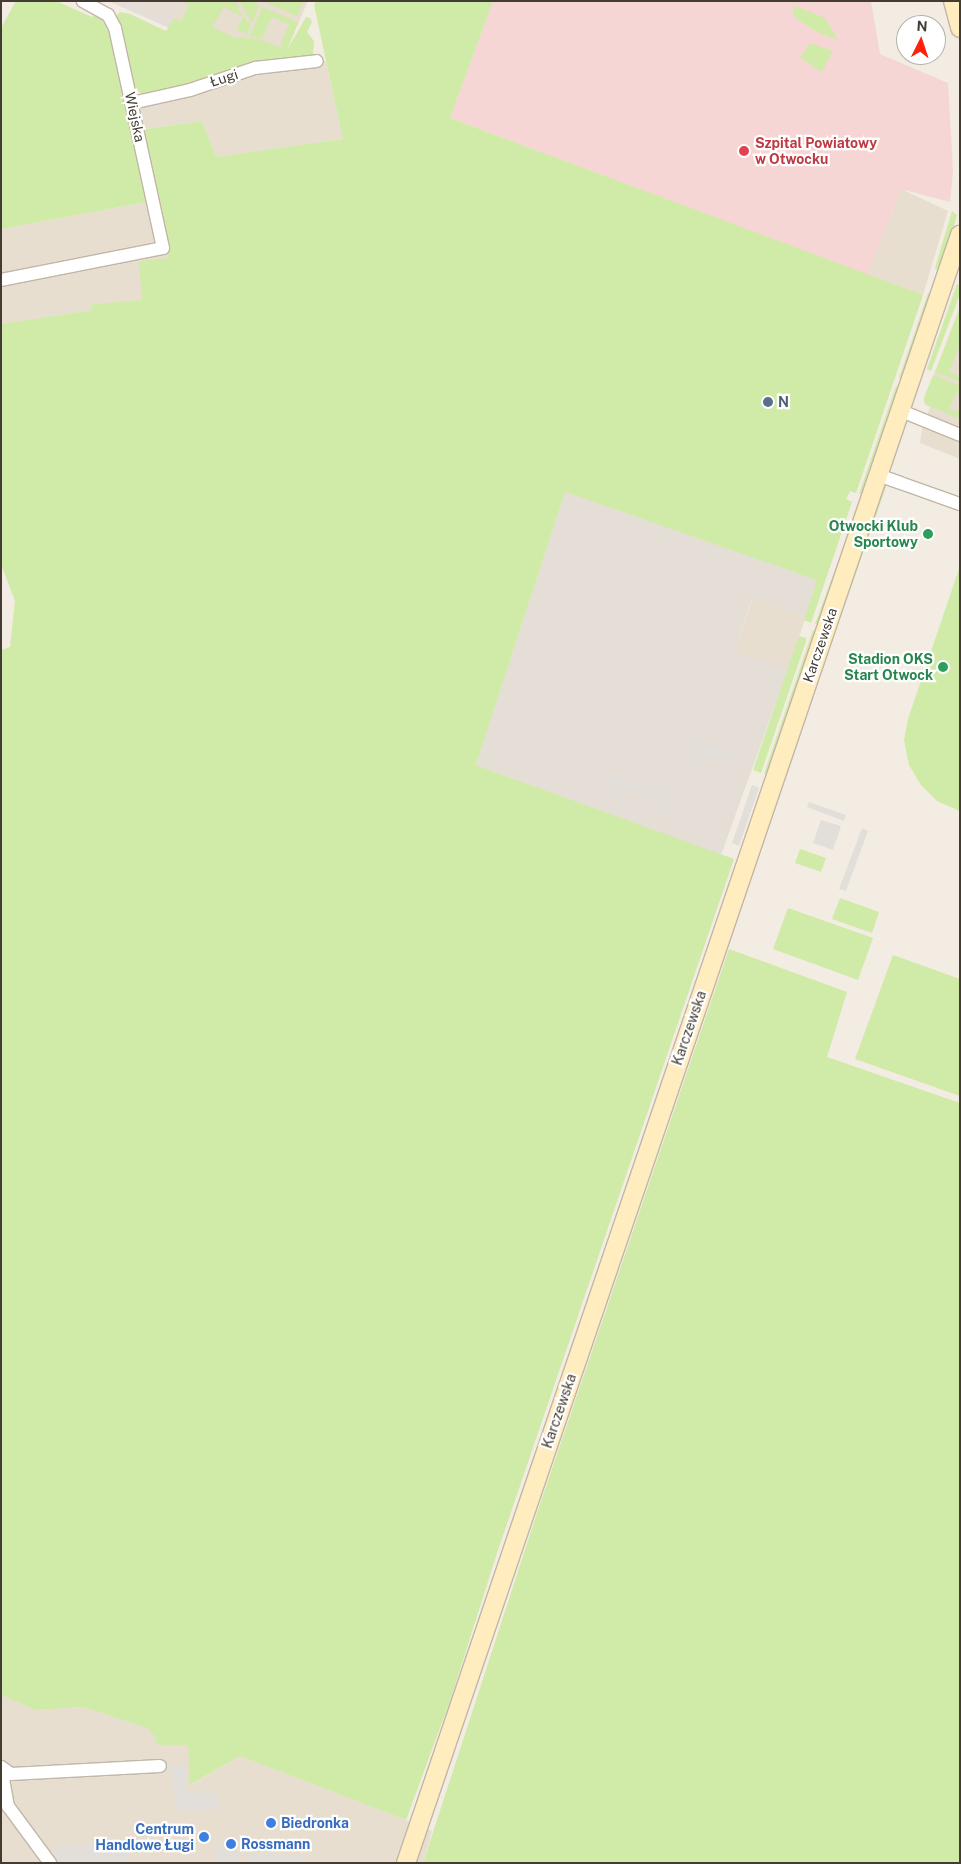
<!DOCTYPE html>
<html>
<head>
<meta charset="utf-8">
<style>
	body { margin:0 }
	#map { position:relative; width:961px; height:1864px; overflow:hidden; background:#f2ece2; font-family:"Public Sans",sans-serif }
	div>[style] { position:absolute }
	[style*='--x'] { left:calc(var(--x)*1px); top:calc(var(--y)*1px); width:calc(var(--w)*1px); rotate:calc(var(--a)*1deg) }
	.residential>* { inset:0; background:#e7ded0 }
	.industrial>* { inset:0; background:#e4ded7 }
	.medical>* { inset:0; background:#f5d6d4 }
	.green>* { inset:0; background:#d0eaa7 }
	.parking>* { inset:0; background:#e2dfdb }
	.roads { filter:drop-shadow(1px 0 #c1b6a7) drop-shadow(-1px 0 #c1b6a7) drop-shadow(0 1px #c1b6a7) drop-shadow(0 -1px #c1b6a7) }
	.minor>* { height:12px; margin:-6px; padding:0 6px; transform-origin:6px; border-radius:6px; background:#fff }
	.secondary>* { height:18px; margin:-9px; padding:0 9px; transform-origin:9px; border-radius:9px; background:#ffecbf }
	.dots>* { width:14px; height:14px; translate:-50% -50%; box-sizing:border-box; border:2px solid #fff; border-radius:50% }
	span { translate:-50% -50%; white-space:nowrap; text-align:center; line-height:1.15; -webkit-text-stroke:4.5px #fff; paint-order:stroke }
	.street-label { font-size:14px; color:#443c32 }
	.health-label { font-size:14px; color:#be3a42; font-weight:700 }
	.left { translate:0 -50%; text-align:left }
	.service-label { font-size:14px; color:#4e5e75; font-weight:700 }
	.leisure-label { font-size:14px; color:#27864d; font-weight:700 }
	.right { translate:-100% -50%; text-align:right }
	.shop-label { font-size:14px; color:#366cbe; font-weight:700 }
	.frame { position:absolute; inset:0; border:2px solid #443c32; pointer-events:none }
	.north { position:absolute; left:896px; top:15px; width:50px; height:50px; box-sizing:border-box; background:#fff; border:1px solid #b4b1ad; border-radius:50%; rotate:4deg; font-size:14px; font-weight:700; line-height:20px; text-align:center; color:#443c32 }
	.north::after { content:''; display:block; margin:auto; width:18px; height:22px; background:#ff210c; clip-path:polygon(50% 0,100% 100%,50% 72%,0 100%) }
</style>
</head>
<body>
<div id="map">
	<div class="residential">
		<i style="clip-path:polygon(182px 1px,308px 1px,287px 50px,244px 39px,169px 28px)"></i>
		<i style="clip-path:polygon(317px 61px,326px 61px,343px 139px,216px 157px,202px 121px,137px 130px,132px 103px,219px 79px)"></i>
		<i style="clip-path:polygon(901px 189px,948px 211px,923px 295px,868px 275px)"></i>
		<i style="clip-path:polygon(159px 200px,168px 258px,143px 300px,93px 304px,92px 310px,1px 324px,1px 229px)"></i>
		<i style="clip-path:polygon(960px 314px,960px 459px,920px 443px,922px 429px,930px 407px,925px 404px,924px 398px)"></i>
		<i style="clip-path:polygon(753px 597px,806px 616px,788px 669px,734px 651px)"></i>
		<i style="clip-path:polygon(1px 1695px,35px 1710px,83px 1707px,147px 1728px,155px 1737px,157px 1745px,188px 1745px,191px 1785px,240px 1756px,406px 1820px,432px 1831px,423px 1863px,1px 1863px)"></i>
	</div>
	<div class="industrial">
		<i style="clip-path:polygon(108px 1px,182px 1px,169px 28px)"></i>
		<i style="clip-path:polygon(565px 492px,818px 580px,806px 616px,752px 598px,734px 651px,788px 669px,721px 855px,476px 765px)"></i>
	</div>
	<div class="medical">
		<i style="clip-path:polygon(493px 1px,871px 1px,880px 54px,948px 83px,953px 170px,950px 202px,901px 189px,868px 275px,450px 118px)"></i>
	</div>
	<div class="green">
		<i style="clip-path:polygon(16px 1px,56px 1px,92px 17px,99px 14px,109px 33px,132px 131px,202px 121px,216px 157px,343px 139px,314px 5px,316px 1px,493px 1px,450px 118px,923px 295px,856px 493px,850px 491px,846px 499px,852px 502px,811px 623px,804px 620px,817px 580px,565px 492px,476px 765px,734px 859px,497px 1553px,451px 1698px,406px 1820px,240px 1756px,190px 1785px,188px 1745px,157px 1745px,155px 1737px,147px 1728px,83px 1707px,35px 1710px,1px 1695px,1px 650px,10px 647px,15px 601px,1px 564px,1px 324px,92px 310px,92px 304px,142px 300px,139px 261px,168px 258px,158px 200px,1px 229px,1px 28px)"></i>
		<i style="clip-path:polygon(182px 1px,236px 1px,240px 13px,251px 25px,247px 34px,237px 30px,243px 17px,224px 7px,212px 27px,234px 37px,259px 39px,285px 49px,280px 46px,289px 24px,272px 17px,262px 38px,250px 36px,262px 7px,298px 22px,287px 50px,306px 17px,310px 18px,312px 22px,307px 32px,314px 41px,313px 56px,234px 67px,194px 84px,141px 94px,134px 85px,116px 16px,120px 12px,130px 14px,166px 31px,174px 18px,181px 21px,189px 5px)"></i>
		<i style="clip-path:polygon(239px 1px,254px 1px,259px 6px,252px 23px)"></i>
		<i style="clip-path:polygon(262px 1px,303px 1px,297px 16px)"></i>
		<i style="clip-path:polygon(793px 5px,825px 18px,838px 40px,817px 32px,797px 19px,793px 14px)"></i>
		<i style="clip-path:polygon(810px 43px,833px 51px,822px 72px,800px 58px)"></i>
		<i style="clip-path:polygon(952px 211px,957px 215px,941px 272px,935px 268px)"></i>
		<i style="clip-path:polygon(957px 284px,960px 285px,960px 294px,931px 371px,927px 369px)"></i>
		<i style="clip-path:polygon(928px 293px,931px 294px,904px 381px,899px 378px)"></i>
		<i style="clip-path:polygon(960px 307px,960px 345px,949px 372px,960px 377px,960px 382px,935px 372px)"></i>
		<i style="clip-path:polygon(933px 375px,960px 386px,960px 394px,956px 392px,949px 410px,960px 411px,960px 419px,925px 404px,924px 398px)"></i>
		<i style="clip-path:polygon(896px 386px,902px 387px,864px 494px,859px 494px)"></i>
		<i style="clip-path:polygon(881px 484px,887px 484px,832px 642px,831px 641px)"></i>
		<i style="clip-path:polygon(857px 504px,820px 624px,815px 624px,839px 559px)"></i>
		<i style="clip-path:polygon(960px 566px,960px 811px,937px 801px,921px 785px,909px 765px,904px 740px,908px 719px)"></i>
		<i style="clip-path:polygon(813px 630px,817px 632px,771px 771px,764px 774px)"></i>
		<i style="clip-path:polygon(799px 636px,806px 638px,806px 641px,761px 773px,753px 770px)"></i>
		<i style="clip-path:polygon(800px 849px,826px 858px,821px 872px,795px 863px)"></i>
		<i style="clip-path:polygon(840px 898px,879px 912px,872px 933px,832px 919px)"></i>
		<i style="clip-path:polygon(788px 908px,873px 938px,858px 980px,773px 949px)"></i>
		<i style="clip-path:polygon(729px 949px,847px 992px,827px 1057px,960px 1103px,960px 1863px,423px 1863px,537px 1513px)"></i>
		<i style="clip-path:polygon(893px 955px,960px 979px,960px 1096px,855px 1059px)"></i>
	</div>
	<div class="parking">
		<i style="clip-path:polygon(701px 741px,733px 755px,731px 763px,697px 752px)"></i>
		<i style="clip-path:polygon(608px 776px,663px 795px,661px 802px,606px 783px)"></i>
		<i style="clip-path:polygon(752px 785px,759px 788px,739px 846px,732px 843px)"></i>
		<i style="clip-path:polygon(809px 802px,846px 815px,844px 821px,807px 807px)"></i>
		<i style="clip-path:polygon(821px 820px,841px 826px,833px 850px,813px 843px)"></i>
		<i style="clip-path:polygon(862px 828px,868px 831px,846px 891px,839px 889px)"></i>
		<i style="clip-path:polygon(164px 1765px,185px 1766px,186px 1792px,218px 1794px,218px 1810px,176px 1809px,173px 1773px,164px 1773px)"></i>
		<i style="clip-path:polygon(130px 1842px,130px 1863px,57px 1863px,54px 1858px,53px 1847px)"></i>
		<i style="clip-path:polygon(217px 1845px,223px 1846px,223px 1850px,240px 1851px,240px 1863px,195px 1863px,216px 1862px)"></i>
		<i style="clip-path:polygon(249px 1853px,306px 1856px,305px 1863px,248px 1863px)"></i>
	</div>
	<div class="roads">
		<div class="minor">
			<i style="--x:132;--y:103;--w:59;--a:-12.6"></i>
			<i style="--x:190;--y:90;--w:69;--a:-18.7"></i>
			<i style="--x:255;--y:68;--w:62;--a:-6.4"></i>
			<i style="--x:1;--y:280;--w:165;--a:-11.2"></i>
			<i style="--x:163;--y:248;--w:225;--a:-102.3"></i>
			<i style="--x:115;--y:28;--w:15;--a:-118"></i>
			<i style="--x:108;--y:15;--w:29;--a:-151"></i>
			<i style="--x:899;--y:410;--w:66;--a:22.3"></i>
			<i style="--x:878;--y:475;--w:87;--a:19.5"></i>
			<i style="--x:1;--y:1767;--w:12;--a:35"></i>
			<i style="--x:11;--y:1774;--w:149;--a:-3.1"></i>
			<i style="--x:1;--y:1767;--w:40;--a:80"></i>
			<i style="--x:8;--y:1806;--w:71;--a:53.6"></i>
		</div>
		<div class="secondary">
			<i style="--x:953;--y:1;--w:28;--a:75"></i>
			<i style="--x:406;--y:1863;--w:1720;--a:-71.21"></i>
		</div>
	</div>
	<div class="dots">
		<i style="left:744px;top:151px;background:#e0444e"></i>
		<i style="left:768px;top:402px;background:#5c6f8a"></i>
		<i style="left:928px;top:534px;background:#2e9e5b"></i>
		<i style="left:943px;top:667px;background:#2e9e5b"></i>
		<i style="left:271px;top:1823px;background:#3f7fe0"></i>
		<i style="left:204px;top:1837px;background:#3f7fe0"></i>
		<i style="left:231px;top:1844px;background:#3f7fe0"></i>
	</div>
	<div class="street-label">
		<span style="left:224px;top:78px;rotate:-18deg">Ługi</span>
		<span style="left:135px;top:117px;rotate:78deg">Wiejska</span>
		<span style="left:820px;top:645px;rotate:-71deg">Karczewska</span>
		<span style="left:689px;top:1028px;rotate:-71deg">Karczewska</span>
		<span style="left:559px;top:1411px;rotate:-71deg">Karczewska</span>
	</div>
	<div class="health-label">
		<span class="left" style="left:755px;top:151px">Szpital Powiatowy<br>w Otwocku</span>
	</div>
	<div class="service-label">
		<span class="left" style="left:778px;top:402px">N</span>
	</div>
	<div class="leisure-label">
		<span class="right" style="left:918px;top:534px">Otwocki Klub<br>Sportowy</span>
		<span class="right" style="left:933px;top:667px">Stadion OKS<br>Start Otwock</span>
	</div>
	<div class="shop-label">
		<span class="left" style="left:281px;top:1823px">Biedronka</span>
		<span class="right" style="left:194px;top:1837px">Centrum<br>Handlowe Ługi</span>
		<span class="left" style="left:241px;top:1844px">Rossmann</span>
	</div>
	<div class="frame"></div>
	<div class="north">N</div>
</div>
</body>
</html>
